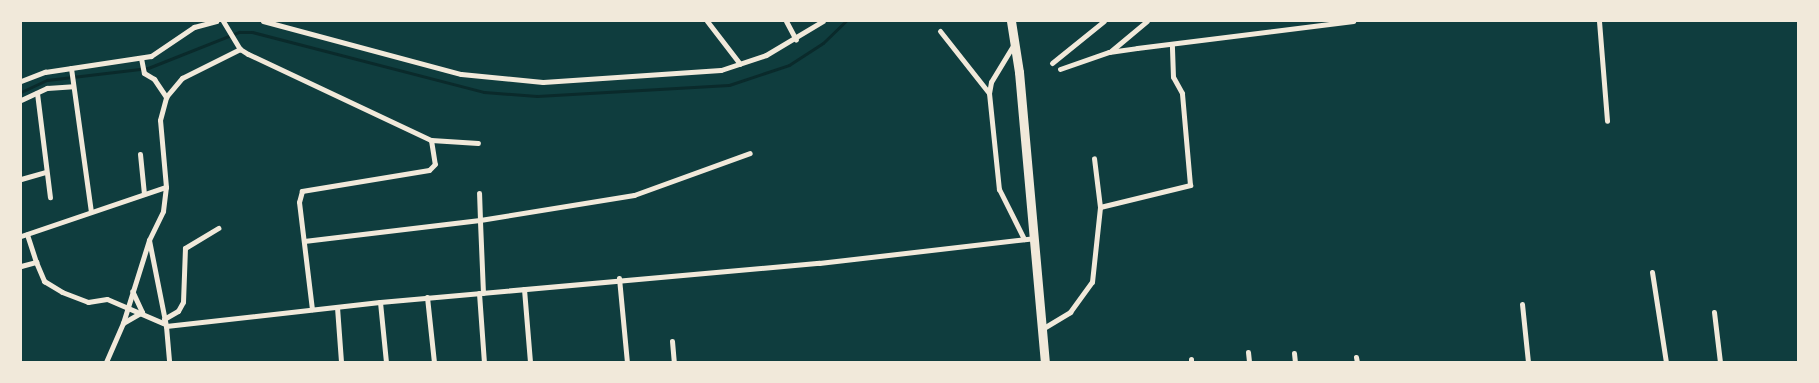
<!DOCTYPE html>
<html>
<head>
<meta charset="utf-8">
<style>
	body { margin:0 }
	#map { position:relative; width:1819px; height:383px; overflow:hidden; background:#0f3d3e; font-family:Inter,sans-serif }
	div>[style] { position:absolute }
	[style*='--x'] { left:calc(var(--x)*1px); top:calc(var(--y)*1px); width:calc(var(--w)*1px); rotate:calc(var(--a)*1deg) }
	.stream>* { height:3px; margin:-1.5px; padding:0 1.5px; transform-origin:1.5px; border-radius:1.5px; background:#0a2a2b }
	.minor>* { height:5px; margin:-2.5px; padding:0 2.5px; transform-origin:2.5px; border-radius:2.5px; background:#f1e9da }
	.trunk>* { height:9px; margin:-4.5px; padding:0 4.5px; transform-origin:4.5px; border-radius:4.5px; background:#f1e9da }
	span { translate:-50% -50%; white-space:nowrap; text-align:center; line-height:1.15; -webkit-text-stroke:4px #f1e9da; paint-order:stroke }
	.frame { position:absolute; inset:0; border:22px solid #f1e9da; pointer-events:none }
</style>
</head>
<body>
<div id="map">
	<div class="stream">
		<i style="--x:21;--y:92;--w:29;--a:-25"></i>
		<i style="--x:47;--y:80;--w:102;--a:-6.8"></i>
		<i style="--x:148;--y:68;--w:98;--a:-21.6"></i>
		<i style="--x:239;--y:32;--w:13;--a:0"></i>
		<i style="--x:252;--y:32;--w:240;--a:14.5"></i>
		<i style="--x:484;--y:92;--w:53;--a:4.3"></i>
		<i style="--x:537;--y:96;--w:192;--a:-3.3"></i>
		<i style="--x:729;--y:85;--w:63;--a:-18.4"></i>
		<i style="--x:789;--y:65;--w:40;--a:-32.9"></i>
		<i style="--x:823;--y:43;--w:32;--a:-44"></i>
	</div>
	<div class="minor">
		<i style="--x:223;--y:21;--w:33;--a:59"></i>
		<i style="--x:240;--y:49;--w:9;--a:32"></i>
		<i style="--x:248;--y:54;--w:202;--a:25.2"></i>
		<i style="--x:431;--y:140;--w:24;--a:81"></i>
		<i style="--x:435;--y:164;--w:8;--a:135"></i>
		<i style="--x:429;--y:170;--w:129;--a:170.6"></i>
		<i style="--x:302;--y:191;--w:11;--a:105"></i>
		<i style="--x:299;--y:202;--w:108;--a:83.1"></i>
		<i style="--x:263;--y:21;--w:205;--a:15"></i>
		<i style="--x:461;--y:74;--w:82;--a:5.6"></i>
		<i style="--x:543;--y:82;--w:178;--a:-3.9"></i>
		<i style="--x:721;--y:70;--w:47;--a:-18.4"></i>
		<i style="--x:766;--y:55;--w:66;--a:-30.8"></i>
		<i style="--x:707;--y:21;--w:54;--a:52.5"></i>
		<i style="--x:786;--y:21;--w:21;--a:62"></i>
		<i style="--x:1599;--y:21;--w:100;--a:85.4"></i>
		<i style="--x:940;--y:31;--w:79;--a:51.7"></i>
		<i style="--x:1014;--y:44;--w:44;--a:121.2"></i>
		<i style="--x:991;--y:82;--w:11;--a:100"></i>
		<i style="--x:989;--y:93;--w:97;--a:84.1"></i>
		<i style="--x:999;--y:189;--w:56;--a:63.4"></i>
		<i style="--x:1111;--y:51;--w:47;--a:-39.8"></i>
		<i style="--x:141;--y:58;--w:15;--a:79"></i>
		<i style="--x:144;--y:73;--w:12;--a:31"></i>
		<i style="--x:154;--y:79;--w:22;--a:56"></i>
		<i style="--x:1052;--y:63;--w:67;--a:-38.9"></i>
		<i style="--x:71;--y:68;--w:145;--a:82.1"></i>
		<i style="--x:1060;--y:69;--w:52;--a:-19.1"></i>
		<i style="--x:1109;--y:52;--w:28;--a:-8"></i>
		<i style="--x:1137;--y:48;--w:218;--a:-7.1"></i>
		<i style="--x:21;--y:81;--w:26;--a:-21"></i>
		<i style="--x:45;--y:72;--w:107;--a:-8.6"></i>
		<i style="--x:151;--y:56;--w:52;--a:-34"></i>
		<i style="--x:194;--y:27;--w:23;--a:-15"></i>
		<i style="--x:37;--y:93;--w:105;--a:82.9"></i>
		<i style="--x:21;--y:100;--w:29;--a:-25"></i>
		<i style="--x:47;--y:88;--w:26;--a:-4"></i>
		<i style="--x:431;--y:140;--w:47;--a:3.7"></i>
		<i style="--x:140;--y:154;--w:40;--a:84.3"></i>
		<i style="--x:21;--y:179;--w:26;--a:-16"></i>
		<i style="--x:1100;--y:207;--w:93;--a:-13.7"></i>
		<i style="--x:1190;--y:185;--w:92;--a:-95"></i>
		<i style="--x:1182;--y:93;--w:18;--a:-119"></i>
		<i style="--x:1173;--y:77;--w:33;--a:-92"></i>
		<i style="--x:21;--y:236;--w:153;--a:-18.7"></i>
		<i style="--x:149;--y:240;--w:88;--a:78.8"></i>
		<i style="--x:166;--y:326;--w:215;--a:-6.4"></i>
		<i style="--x:380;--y:302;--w:441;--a:-5.1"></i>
		<i style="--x:819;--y:263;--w:216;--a:-6.6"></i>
		<i style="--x:304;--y:241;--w:177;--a:-6.8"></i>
		<i style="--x:480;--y:220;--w:27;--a:-92"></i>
		<i style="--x:36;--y:262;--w:21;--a:67"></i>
		<i style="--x:44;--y:281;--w:21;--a:31"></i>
		<i style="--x:62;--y:292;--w:28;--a:21"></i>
		<i style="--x:88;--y:302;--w:19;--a:-9"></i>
		<i style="--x:107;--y:299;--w:63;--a:23.3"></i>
		<i style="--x:21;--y:266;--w:16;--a:-15"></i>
		<i style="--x:36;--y:262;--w:29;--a:-108"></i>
		<i style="--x:1652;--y:272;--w:91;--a:81.2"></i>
		<i style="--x:619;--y:278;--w:84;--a:84.6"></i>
		<i style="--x:524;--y:289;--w:73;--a:85.3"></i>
		<i style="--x:479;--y:293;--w:69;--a:85.9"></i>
		<i style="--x:483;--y:293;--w:73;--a:-92.4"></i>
		<i style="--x:480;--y:220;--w:156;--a:-9.2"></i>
		<i style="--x:634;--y:195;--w:123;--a:-19.9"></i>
		<i style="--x:427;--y:297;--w:65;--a:83.9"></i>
		<i style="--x:380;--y:302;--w:60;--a:84.3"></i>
		<i style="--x:1522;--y:304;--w:58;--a:84.1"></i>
		<i style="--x:337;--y:307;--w:55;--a:85.8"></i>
		<i style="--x:1714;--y:312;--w:50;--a:83.2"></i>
		<i style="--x:164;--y:319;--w:16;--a:-30"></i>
		<i style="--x:178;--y:311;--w:10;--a:-61"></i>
		<i style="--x:183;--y:302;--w:54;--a:-87.9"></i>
		<i style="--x:185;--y:248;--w:39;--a:-31"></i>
		<i style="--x:123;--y:323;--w:22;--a:-30"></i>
		<i style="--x:142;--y:312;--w:23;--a:-115"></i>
		<i style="--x:166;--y:326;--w:36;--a:85"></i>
		<i style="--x:1042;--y:329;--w:33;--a:-31"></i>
		<i style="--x:1070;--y:312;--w:37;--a:-54"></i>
		<i style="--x:1092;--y:282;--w:75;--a:-83.9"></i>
		<i style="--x:1100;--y:207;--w:49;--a:-97"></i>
		<i style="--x:672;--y:341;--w:21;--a:85"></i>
		<i style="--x:1248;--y:352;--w:10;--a:84"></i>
		<i style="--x:1294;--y:353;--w:9;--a:84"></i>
		<i style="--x:1356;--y:357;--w:5;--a:79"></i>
		<i style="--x:1191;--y:359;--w:3;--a:90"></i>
		<i style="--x:106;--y:362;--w:43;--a:-66.4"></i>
		<i style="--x:123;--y:323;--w:87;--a:-72.6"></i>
		<i style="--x:149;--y:240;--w:32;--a:-64"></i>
		<i style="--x:163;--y:211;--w:24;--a:-83"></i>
		<i style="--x:166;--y:187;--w:67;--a:-95.1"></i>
		<i style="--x:160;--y:120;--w:24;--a:-75"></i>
		<i style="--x:166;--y:97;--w:25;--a:-50"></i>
		<i style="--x:182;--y:78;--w:65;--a:-26.6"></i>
	</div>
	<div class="trunk">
		<i style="--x:1011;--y:21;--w:52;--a:81.1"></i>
		<i style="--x:1019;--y:72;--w:291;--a:84.9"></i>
	</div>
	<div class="frame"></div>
</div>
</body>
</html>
